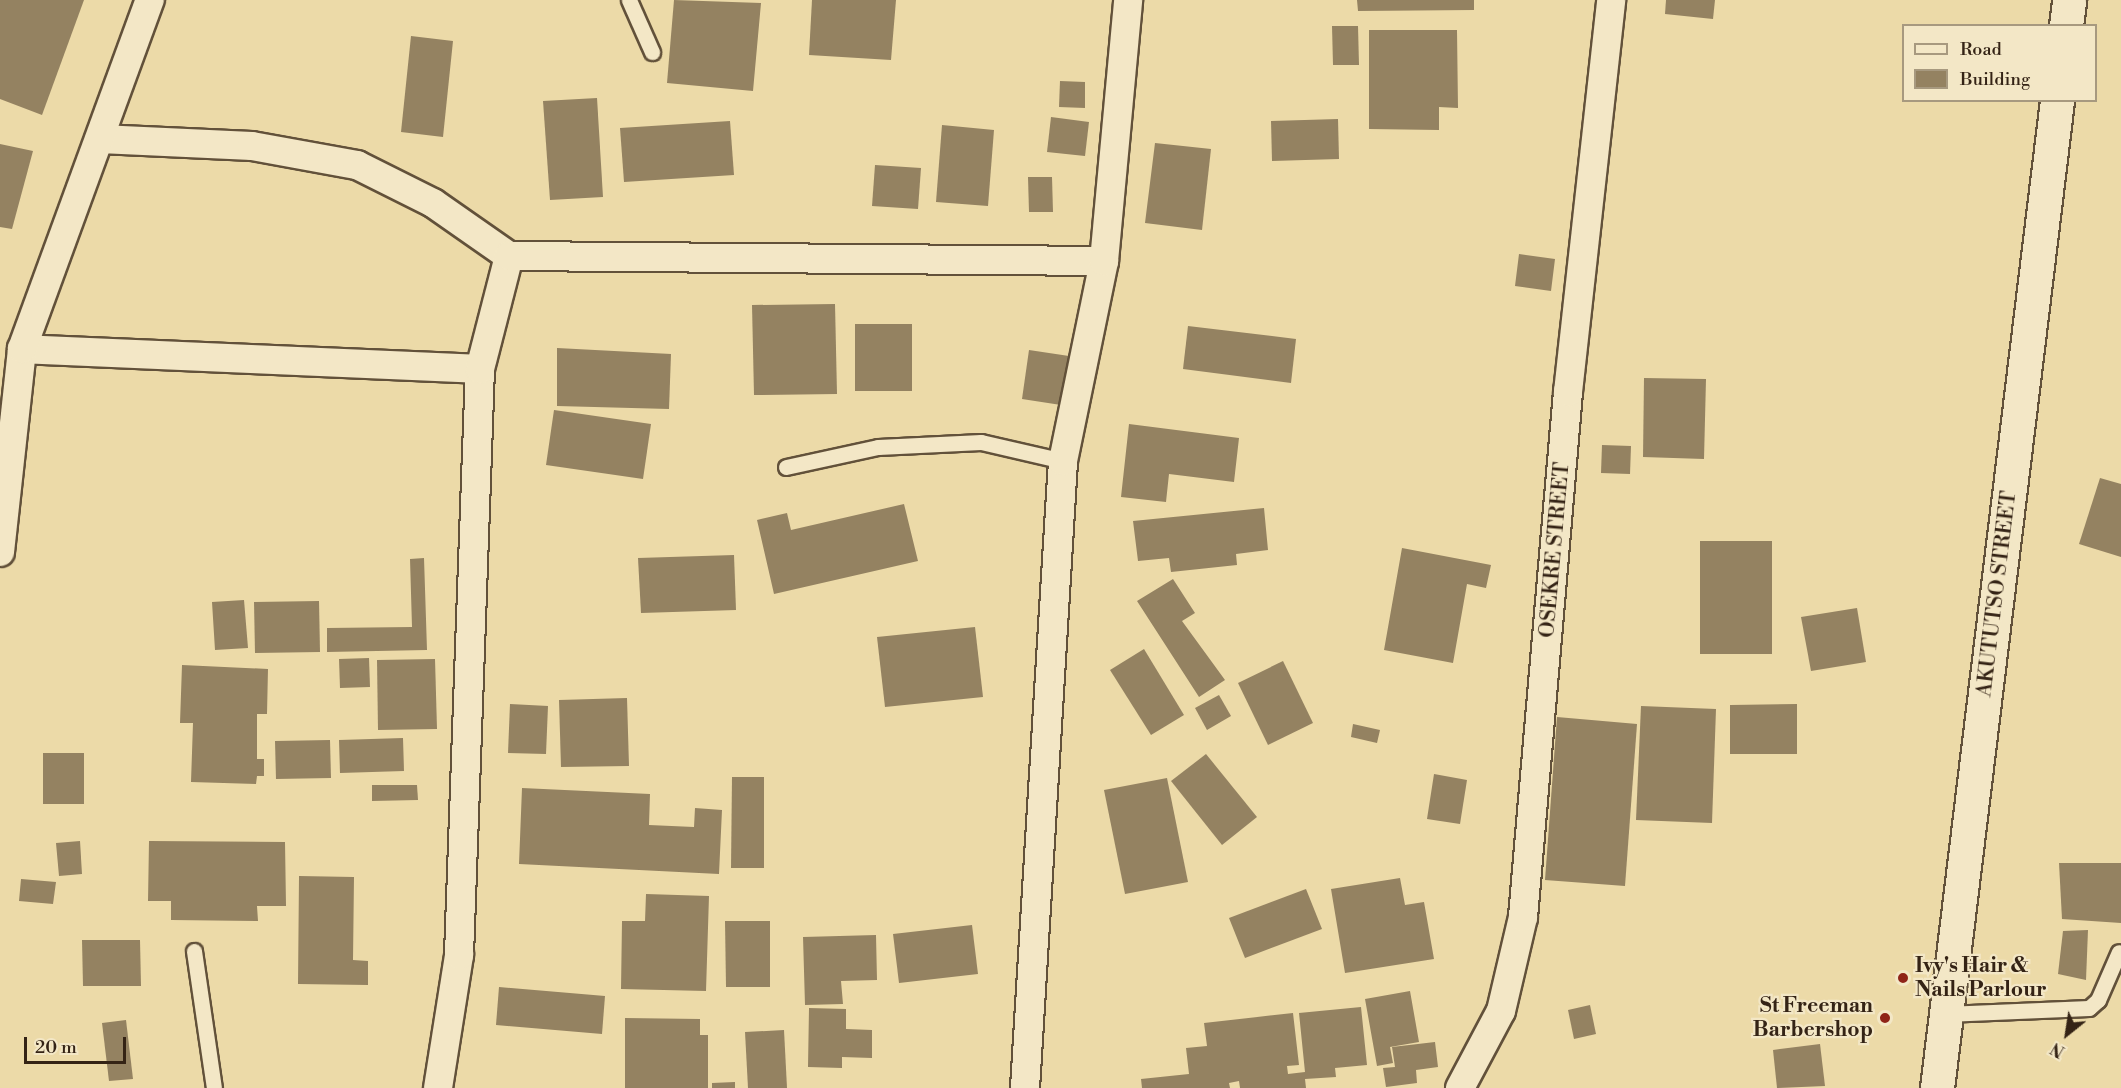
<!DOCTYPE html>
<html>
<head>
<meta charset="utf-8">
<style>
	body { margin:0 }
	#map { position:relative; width:2121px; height:1088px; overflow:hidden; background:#ecdaa8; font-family:"Libre Bodoni",serif }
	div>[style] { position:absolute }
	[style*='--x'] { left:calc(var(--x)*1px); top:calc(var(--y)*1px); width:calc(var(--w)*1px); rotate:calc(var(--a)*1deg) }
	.building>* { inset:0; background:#948261 }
	.roads { filter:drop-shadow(2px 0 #62513a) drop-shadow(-2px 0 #62513a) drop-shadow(0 2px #62513a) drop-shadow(0 -2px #62513a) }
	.service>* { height:15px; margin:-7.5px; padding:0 7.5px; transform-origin:7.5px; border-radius:7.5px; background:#f3e7c6 }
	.minor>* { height:28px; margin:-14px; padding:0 14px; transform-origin:14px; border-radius:14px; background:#f3e7c6 }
	.tertiary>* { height:33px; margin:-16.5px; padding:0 16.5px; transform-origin:16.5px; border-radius:16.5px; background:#f3e7c6 }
	.dots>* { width:16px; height:16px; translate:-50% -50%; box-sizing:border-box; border:3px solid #f3e7c6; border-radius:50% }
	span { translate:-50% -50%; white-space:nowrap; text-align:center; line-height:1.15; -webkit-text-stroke:4.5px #f3e7c6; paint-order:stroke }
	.street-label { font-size:21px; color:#342315 }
	.poi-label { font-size:21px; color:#342315; font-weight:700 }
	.left { translate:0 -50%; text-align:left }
	.right { translate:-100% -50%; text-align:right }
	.legend { position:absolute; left:1902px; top:24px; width:195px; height:78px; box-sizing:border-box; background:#f3e7c6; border:2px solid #a7997f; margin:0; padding:8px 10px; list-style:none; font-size:18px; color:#342315 }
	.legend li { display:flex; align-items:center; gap:12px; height:30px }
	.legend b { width:30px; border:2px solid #a7997f }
	.north { position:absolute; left:2037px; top:1004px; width:60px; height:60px; -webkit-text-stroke:4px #f3e7c6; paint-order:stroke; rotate:210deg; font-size:16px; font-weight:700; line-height:24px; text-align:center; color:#342315 }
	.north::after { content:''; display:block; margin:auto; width:21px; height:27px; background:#342315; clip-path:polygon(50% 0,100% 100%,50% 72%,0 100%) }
	.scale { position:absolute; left:24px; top:1037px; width:102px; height:27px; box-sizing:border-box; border:3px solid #342315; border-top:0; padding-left:8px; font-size:18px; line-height:21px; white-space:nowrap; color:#342315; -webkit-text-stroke:4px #f3e7c6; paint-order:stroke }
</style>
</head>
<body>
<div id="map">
	<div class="building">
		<i style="clip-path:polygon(0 0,84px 0,42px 115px,0 99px)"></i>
		<i style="clip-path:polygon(674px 0,761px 3px,753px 91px,667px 83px)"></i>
		<i style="clip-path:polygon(812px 0,896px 0,891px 60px,809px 55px)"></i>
		<i style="clip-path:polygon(1357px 0,1474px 0,1474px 10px,1358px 11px)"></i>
		<i style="clip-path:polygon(1666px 0,1715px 0,1713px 19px,1665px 14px)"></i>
		<i style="clip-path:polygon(1332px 26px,1358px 26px,1359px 65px,1333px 65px)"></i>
		<i style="clip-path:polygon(1369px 30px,1457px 30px,1458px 108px,1439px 107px,1439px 130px,1369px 129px)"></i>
		<i style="clip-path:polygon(411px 36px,453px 41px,443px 137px,401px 132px)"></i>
		<i style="clip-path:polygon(1060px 81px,1085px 82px,1085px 108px,1059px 107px)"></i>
		<i style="clip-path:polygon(597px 98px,603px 197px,550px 200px,543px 101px)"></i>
		<i style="clip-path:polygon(1051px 117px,1089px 122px,1085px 156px,1047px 152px)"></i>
		<i style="clip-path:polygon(1338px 119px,1339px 159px,1272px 161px,1271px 121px)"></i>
		<i style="clip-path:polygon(730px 121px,734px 175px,624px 182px,620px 128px)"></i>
		<i style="clip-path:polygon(942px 125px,994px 130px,988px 206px,936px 202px)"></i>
		<i style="clip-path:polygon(1155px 143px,1211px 149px,1202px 230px,1145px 223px)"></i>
		<i style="clip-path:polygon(0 144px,33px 151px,12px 229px,0 227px)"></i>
		<i style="clip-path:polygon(875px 165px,921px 168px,918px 209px,872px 206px)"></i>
		<i style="clip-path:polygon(1028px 177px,1052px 177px,1053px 212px,1029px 212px)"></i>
		<i style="clip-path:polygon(1519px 254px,1555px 259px,1551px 291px,1515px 286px)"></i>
		<i style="clip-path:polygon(835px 304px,837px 394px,754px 395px,752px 305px)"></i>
		<i style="clip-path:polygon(855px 324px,912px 324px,912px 391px,855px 391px)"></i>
		<i style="clip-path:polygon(1188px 326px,1296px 339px,1291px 383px,1183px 369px)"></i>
		<i style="clip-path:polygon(557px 348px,671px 354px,669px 409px,557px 406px)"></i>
		<i style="clip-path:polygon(1029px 350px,1069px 356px,1061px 405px,1022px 399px)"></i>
		<i style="clip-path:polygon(1644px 378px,1706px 379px,1704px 459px,1643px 457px)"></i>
		<i style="clip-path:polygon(554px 410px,651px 424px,643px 479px,546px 465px)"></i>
		<i style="clip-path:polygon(1129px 424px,1239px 438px,1234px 482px,1169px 474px,1166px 502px,1121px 497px)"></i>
		<i style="clip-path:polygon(1602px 445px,1631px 446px,1630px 474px,1601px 473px)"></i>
		<i style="clip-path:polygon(2100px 478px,2121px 484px,2121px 557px,2079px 544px)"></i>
		<i style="clip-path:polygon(904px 504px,918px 561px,774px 594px,757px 520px,787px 513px,791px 530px)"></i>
		<i style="clip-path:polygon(1264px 508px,1268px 550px,1236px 554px,1237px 565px,1171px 572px,1169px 558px,1138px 561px,1133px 521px)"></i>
		<i style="clip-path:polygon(1700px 541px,1772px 541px,1772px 654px,1700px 654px)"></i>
		<i style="clip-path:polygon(1402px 548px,1491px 565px,1486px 588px,1467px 584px,1453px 663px,1384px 650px)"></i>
		<i style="clip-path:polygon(734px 555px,736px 610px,641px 613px,638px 558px)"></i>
		<i style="clip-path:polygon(424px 558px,427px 650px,327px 652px,327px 628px,412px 627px,410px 559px)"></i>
		<i style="clip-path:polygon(1173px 579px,1195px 613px,1182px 621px,1225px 680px,1199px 697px,1137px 601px)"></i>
		<i style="clip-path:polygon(244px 600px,248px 648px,215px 650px,212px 602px)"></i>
		<i style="clip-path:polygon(319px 601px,320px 652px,255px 653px,254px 602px)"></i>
		<i style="clip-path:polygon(1857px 608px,1866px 662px,1811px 671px,1801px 617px)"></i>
		<i style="clip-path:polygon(975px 627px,983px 697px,885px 707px,877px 637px)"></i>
		<i style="clip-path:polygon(1144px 649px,1184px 715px,1151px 735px,1110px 670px)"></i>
		<i style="clip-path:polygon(369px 658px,370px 687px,340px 688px,339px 659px)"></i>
		<i style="clip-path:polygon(435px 659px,437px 729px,378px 730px,377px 660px)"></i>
		<i style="clip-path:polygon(1283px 661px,1313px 723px,1268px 745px,1238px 683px)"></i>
		<i style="clip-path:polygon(182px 665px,268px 669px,267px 714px,257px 714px,257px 759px,264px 759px,264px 776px,257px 776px,256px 784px,191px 782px,193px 723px,180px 723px)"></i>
		<i style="clip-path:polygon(1219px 695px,1231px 716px,1207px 730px,1195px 708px)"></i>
		<i style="clip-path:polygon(627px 698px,629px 766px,561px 767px,559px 700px)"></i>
		<i style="clip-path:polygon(510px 704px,548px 706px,546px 754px,508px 753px)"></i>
		<i style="clip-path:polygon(1797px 704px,1797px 754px,1730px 754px,1730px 705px)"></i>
		<i style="clip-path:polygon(1641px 706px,1716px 709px,1712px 823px,1636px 820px)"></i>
		<i style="clip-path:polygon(1557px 717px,1637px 724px,1625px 886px,1545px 880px)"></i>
		<i style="clip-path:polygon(1353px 724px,1380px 730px,1377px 743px,1351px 737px)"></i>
		<i style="clip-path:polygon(403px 738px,404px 771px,340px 773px,339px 740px)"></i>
		<i style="clip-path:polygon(330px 740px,331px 778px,276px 779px,275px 741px)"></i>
		<i style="clip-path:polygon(43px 753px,84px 753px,84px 804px,43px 804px)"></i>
		<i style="clip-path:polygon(1206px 754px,1257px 817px,1222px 845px,1171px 781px)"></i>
		<i style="clip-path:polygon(1434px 774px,1467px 780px,1460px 824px,1427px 819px)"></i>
		<i style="clip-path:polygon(732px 777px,764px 777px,764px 868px,731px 868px)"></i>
		<i style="clip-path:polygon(1167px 778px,1188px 882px,1125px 894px,1104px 790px)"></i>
		<i style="clip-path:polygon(372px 785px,417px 785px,418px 800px,372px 801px)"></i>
		<i style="clip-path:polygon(522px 788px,650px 794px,649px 825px,694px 827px,695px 808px,722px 810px,719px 874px,519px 864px)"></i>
		<i style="clip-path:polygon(80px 841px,82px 874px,59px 876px,56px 843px)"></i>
		<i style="clip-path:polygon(149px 841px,285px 842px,286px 906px,257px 906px,258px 921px,171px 920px,171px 901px,148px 901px)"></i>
		<i style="clip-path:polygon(2059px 863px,2121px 863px,2121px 923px,2062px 919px)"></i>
		<i style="clip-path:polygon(299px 876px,354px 877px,353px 960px,368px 961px,368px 985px,298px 984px)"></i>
		<i style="clip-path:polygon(1400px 878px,1405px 905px,1424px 902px,1434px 959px,1345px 973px,1331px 889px)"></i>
		<i style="clip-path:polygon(21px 879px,56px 882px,53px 904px,19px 901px)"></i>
		<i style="clip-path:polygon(1306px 889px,1322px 929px,1245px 958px,1229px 918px)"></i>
		<i style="clip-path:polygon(646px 894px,709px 896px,706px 991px,621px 989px,622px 921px,645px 921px)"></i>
		<i style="clip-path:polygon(725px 921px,770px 921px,770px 987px,726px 987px)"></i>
		<i style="clip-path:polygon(972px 925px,978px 974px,899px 983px,893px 934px)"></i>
		<i style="clip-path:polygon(2088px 930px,2086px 980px,2058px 974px,2063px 931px)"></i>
		<i style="clip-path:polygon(876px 935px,877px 980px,841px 981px,843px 1004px,805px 1005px,803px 937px)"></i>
		<i style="clip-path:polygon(82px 940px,140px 940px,141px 986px,83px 986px)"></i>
		<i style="clip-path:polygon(499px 987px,605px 996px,602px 1034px,496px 1025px)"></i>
		<i style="clip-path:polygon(1410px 991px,1419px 1042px,1390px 1047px,1393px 1063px,1377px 1066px,1365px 999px)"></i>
		<i style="clip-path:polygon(1590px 1005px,1596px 1034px,1574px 1039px,1568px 1010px)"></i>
		<i style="clip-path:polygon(1361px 1007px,1367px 1065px,1335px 1068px,1336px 1077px,1305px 1079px,1306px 1088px,1240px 1088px,1239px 1081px,1229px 1083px,1230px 1088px,1142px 1088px,1141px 1079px,1189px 1074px,1186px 1048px,1207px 1046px,1204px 1023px,1293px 1013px,1299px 1065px,1287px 1066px,1288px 1074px,1305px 1072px,1299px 1013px)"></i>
		<i style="clip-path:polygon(809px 1008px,846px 1009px,846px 1029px,872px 1030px,872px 1058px,842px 1057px,842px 1068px,808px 1067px)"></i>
		<i style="clip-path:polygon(625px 1018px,700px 1019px,700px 1035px,708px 1035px,708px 1088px,625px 1088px)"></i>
		<i style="clip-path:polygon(126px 1020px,133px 1079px,109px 1081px,102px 1023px)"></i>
		<i style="clip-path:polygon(784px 1030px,787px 1088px,748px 1088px,745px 1032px)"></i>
		<i style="clip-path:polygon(1435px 1042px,1438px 1067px,1416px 1070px,1417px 1083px,1386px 1087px,1383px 1068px,1395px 1067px,1392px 1047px)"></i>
		<i style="clip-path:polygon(1820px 1044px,1825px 1086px,1777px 1088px,1773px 1050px)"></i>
		<i style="clip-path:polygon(735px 1082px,735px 1088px,712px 1088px,712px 1083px)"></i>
	</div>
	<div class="roads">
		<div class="service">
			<i style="--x:629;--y:0;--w:57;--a:66.1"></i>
			<i style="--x:786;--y:467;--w:94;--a:-12.3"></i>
			<i style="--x:878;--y:447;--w:103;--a:-2.8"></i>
			<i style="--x:981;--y:442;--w:84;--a:13"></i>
			<i style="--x:194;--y:951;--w:138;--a:81.7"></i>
			<i style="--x:1945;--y:1014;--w:144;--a:-2.4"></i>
			<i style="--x:2089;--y:1008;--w:12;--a:-42"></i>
			<i style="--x:2098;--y:1000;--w:52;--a:-66.4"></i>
		</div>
		<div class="minor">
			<i style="--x:100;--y:139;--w:152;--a:2.6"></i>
			<i style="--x:252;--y:146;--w:107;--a:10.3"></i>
			<i style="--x:357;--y:165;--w:85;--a:26.6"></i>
			<i style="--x:433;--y:203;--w:93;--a:34.9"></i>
			<i style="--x:22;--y:349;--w:458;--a:2.5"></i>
			<i style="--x:0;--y:552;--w:204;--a:-83.8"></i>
			<i style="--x:22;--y:349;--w:372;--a:-69.9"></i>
			<i style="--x:438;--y:1088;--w:135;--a:-81"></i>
			<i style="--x:459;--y:955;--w:586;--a:-87.95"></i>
			<i style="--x:480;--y:369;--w:117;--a:-75.6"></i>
			<i style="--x:509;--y:256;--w:595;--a:0.48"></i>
			<i style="--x:1025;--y:1088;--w:628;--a:-86.53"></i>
			<i style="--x:1063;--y:461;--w:204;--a:-78.4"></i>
			<i style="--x:1104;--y:261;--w:262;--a:-84.7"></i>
			<i style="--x:1460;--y:1088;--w:87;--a:-62"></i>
			<i style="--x:1501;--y:1011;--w:97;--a:-76.8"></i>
			<i style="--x:1523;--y:917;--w:527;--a:-85.1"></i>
			<i style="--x:1568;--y:392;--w:394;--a:-83.7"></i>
		</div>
		<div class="tertiary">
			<i style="--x:2066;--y:26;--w:26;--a:-83"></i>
			<i style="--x:1937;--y:1088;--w:995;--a:-83.07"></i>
		</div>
	</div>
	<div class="dots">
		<i style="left:1903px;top:978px;background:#8f2418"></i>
		<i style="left:1885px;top:1018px;background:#8f2418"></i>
	</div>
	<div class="street-label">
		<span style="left:1555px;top:550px;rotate:-85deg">OSEKRE STREET</span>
		<span style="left:1997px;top:594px;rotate:-83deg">AKUTUTSO STREET</span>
	</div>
	<div class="poi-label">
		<span class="left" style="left:1915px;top:978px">Ivy's Hair &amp;<br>Nails Parlour</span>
		<span class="right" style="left:1873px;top:1018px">St Freeman<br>Barbershop</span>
	</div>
	<ul class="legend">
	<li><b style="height:8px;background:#f3e7c6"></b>Road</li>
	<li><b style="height:16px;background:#948261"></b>Building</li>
	</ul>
	<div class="north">N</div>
	<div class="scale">20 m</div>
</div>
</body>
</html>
